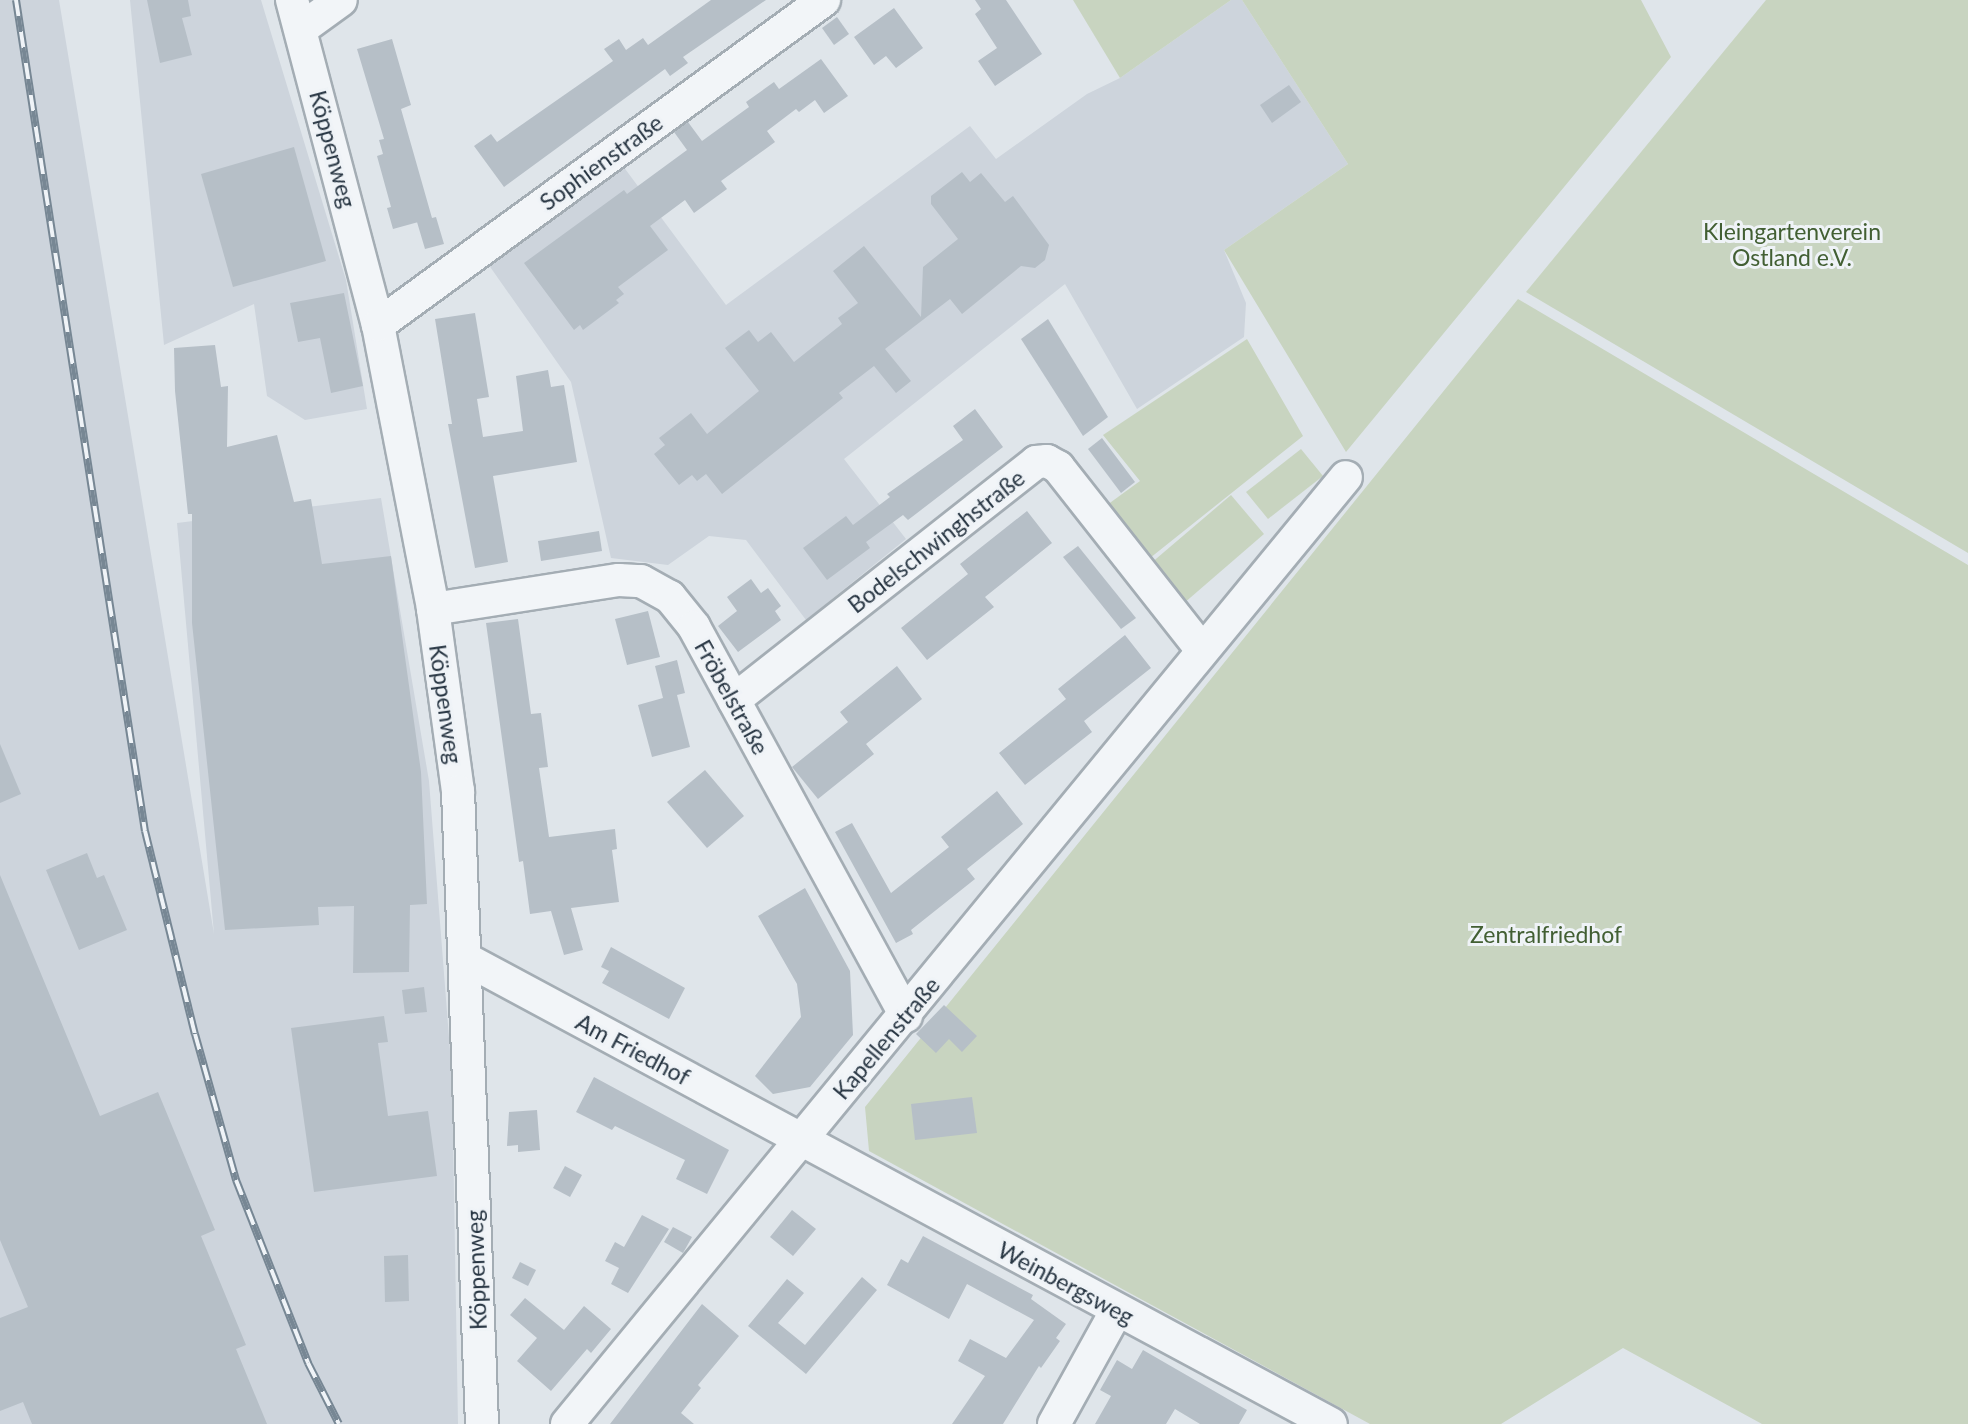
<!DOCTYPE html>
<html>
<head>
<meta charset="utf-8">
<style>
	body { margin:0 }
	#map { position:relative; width:1968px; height:1424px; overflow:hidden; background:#dfe5ea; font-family:Lato,sans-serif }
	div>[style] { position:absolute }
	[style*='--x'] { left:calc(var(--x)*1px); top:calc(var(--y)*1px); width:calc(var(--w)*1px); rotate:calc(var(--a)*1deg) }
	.built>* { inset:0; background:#cdd4dc }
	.green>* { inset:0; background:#c8d4c0 }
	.building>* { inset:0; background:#b6bfc7 }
	.roads { filter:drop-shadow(2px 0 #a4adb4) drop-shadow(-2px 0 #a4adb4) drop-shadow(0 2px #a4adb4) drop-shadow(0 -2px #a4adb4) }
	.minor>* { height:32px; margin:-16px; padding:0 16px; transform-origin:16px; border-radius:16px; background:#f2f5f8 }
	.rail>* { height:8px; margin-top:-4px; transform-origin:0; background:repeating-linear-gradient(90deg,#eff3f7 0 16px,#778794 0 32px); box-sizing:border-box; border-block:2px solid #778794 }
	span { translate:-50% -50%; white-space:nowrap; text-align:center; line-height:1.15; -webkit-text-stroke:6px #eff3f7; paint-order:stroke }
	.street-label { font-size:23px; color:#273542 }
	.park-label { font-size:23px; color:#425f33 }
</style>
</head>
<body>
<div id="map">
	<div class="built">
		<i style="clip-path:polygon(0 0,59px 0,214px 934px,177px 523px,381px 498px,429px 781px,452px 1076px,458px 1424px,0 1424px)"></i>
		<i style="clip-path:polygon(130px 0,261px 0,346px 280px,367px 409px,305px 420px,267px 396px,254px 304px,164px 345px)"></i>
		<i style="clip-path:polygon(1231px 0,1242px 0,1348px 164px,1224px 250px,1246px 303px,1244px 337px,1137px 409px,1065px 284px,844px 459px,906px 539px,806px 620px,746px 540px,709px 536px,668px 565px,611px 558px,571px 382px,486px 261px,620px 162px,726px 305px,970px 126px,996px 159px,1087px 94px,1120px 78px)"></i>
	</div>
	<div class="green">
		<i style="clip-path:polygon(1073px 0,1231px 0,1120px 78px)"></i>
		<i style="clip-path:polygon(1242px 0,1641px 0,1671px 57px,1346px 452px,1224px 250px,1348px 164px)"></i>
		<i style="clip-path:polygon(1766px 0,1968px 0,1968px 553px,1526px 292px)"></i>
		<i style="clip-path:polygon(1518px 299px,1968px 565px,1968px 1424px,1762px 1424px,1623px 1348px,1501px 1424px,1370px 1424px,869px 1151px,865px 1107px)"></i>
		<i style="clip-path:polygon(1247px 339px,1303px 436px,1150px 558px,1107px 505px,1140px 481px,1103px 435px)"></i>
		<i style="clip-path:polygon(1301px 449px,1323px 476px,1268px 519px,1246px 492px)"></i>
		<i style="clip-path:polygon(1231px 495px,1264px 534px,1183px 604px,1150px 564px)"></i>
	</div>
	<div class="building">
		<i style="clip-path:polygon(147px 0,188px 0,191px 16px,182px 18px,192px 55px,160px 63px)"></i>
		<i style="clip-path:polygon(711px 0,766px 0,683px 57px,688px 63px,670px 76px,665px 69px,504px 187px,474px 146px,491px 134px,497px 142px,613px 61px,604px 49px,619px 39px,626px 50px,643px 38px,648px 45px)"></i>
		<i style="clip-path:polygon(975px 0,1006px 0,1042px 54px,995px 86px,978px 61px,997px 48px,975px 14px,981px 9px)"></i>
		<i style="clip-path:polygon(894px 8px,923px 48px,896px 68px,886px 56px,874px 65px,854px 37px)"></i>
		<i style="clip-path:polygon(837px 17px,849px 34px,834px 45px,822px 28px)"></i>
		<i style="clip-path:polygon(392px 39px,411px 105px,401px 109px,432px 218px,436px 217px,444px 244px,425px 249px,417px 222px,422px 221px,393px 229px,387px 208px,391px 207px,377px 156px,383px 154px,379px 140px,384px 139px,357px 49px)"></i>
		<i style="clip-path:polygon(821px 59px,848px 96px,824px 113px,815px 100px,799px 112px,796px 109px,767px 131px,775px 142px,721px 181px,727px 189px,694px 213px,685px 200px,650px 226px,668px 250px,618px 287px,624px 294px,616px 300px,619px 303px,583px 330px,580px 325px,574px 330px,524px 263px,624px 190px,627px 194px,687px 150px,674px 132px,688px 122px,702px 141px,749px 107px,746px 102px,774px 82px,779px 89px)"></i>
		<i style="clip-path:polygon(1289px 85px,1301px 102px,1272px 123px,1260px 105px)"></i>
		<i style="clip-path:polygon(294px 147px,326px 261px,233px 287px,201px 174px)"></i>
		<i style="clip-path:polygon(962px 172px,970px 182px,981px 173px,1005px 202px,1013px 196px,1049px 245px,1045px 260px,1035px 268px,1021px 266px,962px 314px,950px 299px,885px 349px,911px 381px,896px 393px,874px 366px,839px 393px,843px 398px,722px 494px,706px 474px,697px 481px,692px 475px,679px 485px,654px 454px,665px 445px,659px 438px,691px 413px,707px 434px,759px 391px,725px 348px,749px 330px,758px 342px,771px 332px,794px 362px,842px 324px,838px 318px,858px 303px,833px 271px,864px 246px,921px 317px,923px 267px,958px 239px,931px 204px,931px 196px)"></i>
		<i style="clip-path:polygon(344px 293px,363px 386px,331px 393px,320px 338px,298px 342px,290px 303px)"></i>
		<i style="clip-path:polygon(475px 313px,489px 397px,477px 399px,483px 437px,523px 431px,516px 376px,548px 370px,551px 387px,564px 385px,577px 462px,493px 476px,508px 562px,475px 568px,448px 424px,452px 424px,435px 319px)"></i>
		<i style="clip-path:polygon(1048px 319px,1108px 417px,1083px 436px,1021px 339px)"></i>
		<i style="clip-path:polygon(215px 345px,221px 387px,228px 386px,227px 447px,277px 435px,294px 502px,311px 499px,322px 564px,391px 556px,421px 772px,427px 904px,410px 905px,409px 972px,353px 973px,354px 906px,318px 907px,319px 925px,225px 930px,192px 623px,192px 514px,188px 514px,175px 391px,174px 348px)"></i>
		<i style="clip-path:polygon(975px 409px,1003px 447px,908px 520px,903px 515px,866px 542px,870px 548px,827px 580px,803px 548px,846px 516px,853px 525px,890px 497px,887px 494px,963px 440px,953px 426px)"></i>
		<i style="clip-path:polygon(1102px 438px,1135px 482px,1121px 493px,1088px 449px)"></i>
		<i style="clip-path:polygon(1027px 511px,1052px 543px,985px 597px,994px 607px,927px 660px,901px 628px,968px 574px,960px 564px)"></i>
		<i style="clip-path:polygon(599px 531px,602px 551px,541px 561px,538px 541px)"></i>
		<i style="clip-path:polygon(1078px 546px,1136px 618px,1121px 629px,1063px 557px)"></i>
		<i style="clip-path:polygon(751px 579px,761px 593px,768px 588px,781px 606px,775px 611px,781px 620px,738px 652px,718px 626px,737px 611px,727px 597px)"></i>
		<i style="clip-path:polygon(648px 611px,660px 657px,627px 665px,615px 619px)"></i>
		<i style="clip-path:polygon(518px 619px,531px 714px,541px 713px,548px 767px,539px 768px,549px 837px,615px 829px,617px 849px,612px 850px,619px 902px,571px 908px,583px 950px,564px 955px,551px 911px,530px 914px,523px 861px,519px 862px,486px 623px)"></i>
		<i style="clip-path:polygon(1125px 635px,1151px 668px,1084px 721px,1092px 732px,1025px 785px,999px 753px,1066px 699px,1058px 689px)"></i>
		<i style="clip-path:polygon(677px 660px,685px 693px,677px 695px,690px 747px,652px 757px,638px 705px,663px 698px,655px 666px)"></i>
		<i style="clip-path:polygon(897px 666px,922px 699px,866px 744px,874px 754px,818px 799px,792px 767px,848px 722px,840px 712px)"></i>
		<i style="clip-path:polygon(0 744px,21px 794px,0 803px)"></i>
		<i style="clip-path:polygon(705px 770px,744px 816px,707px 848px,667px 802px)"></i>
		<i style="clip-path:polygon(997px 791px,1023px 824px,967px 869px,975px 879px,911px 930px,913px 934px,896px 943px,835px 832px,852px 823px,891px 893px,949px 847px,941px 837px)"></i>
		<i style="clip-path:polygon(87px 853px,97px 878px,104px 875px,127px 930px,79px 950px,46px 870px)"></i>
		<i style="clip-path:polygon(0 875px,100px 1116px,158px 1092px,215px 1230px,201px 1236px,246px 1345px,236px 1349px,267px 1424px,32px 1424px,23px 1402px,0 1411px,0 1318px,28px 1307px,0 1240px)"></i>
		<i style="clip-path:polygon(805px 888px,850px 971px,853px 1035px,810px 1087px,773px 1094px,755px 1076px,801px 1017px,797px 984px,758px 916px)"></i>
		<i style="clip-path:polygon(611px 947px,685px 988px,669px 1019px,602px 983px,609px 971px,601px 967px)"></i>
		<i style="clip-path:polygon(424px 987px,427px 1012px,405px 1014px,402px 990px)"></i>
		<i style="clip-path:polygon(944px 1005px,977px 1036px,962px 1052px,949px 1039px,936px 1053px,916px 1034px)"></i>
		<i style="clip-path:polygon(384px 1016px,388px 1042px,378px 1043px,388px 1116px,428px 1111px,437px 1176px,314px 1192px,291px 1028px)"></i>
		<i style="clip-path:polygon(594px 1077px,729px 1150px,707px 1194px,676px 1179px,685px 1160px,615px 1126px,612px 1130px,576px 1112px)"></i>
		<i style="clip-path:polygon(972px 1097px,977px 1133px,915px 1140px,911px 1104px)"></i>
		<i style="clip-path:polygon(537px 1110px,540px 1150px,518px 1152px,518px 1145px,507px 1146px,509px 1112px)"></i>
		<i style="clip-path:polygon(565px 1166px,582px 1175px,570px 1197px,553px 1188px)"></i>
		<i style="clip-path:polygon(792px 1210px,816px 1229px,793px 1256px,770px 1237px)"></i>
		<i style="clip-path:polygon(642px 1215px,669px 1229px,628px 1293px,611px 1284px,619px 1268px,605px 1261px,615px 1242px,624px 1247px)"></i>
		<i style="clip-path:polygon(673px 1227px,692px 1237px,683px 1253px,664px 1242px)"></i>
		<i style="clip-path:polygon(923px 1236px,1033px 1295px,1031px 1299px,1066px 1324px,1056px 1338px,1060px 1341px,1041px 1368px,1039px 1366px,1003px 1424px,952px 1424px,985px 1376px,958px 1361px,970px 1339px,1006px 1358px,1034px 1320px,967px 1284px,949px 1319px,887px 1285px,901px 1259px,908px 1263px)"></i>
		<i style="clip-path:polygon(408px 1255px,409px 1301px,385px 1302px,384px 1256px)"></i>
		<i style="clip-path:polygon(520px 1262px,536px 1270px,528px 1286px,512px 1278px)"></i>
		<i style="clip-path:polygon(862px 1277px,877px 1290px,806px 1374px,748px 1326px,787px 1279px,804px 1293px,778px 1323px,805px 1345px)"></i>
		<i style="clip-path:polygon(525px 1298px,564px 1330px,584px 1306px,611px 1329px,591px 1353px,587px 1349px,551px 1391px,517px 1361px,537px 1338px,510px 1315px)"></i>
		<i style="clip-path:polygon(702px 1304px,739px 1336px,698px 1385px,701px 1388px,681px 1413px,694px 1424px,610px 1424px)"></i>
		<i style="clip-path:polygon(1143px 1350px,1247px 1410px,1239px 1424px,1200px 1424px,1175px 1409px,1166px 1424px,1095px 1424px,1111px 1396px,1100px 1390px,1117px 1360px,1132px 1369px)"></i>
	</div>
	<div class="roads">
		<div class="minor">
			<i style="--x:292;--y:0;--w:336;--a:75.2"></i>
			<i style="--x:378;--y:325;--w:289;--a:79"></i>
			<i style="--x:433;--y:609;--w:184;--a:82.2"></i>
			<i style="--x:458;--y:791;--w:633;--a:87.83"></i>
			<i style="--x:301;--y:29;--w:49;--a:-35.9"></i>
			<i style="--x:378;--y:325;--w:552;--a:-36.08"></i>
			<i style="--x:433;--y:609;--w:188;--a:-8.9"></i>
			<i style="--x:619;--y:580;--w:22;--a:3"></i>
			<i style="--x:641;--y:581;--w:33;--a:29"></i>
			<i style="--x:670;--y:597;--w:38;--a:51"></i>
			<i style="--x:694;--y:627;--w:443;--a:61.4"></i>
			<i style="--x:734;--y:700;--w:385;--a:-38.2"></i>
			<i style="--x:1036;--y:462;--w:11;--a:-5"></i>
			<i style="--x:1047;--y:461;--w:13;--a:29"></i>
			<i style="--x:1058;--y:467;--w:233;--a:51.8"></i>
			<i style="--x:464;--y:958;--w:984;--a:28.26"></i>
			<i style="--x:567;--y:1424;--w:1226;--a:-50.56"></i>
			<i style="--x:1054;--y:1424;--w:130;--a:-61.1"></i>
		</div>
	</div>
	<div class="rail">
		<i style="--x:16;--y:0;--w:841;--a:81.18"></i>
		<i style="--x:145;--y:831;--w:209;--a:76.2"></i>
		<i style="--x:195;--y:1034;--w:152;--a:74.3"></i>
		<i style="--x:236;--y:1180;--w:197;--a:68.5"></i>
		<i style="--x:308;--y:1363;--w:68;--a:63.1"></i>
	</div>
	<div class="street-label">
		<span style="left:333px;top:149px;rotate:75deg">Köppenweg</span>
		<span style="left:601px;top:162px;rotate:-36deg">Sophienstraße</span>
		<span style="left:936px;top:541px;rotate:-38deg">Bodelschwinghstraße</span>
		<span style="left:732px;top:697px;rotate:61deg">Fröbelstraße</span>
		<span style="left:446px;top:704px;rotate:82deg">Köppenweg</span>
		<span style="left:886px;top:1038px;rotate:-50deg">Kapellenstraße</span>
		<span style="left:633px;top:1049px;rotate:28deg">Am Friedhof</span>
		<span style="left:476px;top:1270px;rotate:-92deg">Köppenweg</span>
		<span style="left:1066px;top:1283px;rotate:28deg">Weinbergsweg</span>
	</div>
	<div class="park-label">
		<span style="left:1792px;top:244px">Kleingartenverein<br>Ostland e.V.</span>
		<span style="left:1546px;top:934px">Zentralfriedhof</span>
	</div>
</div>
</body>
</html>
